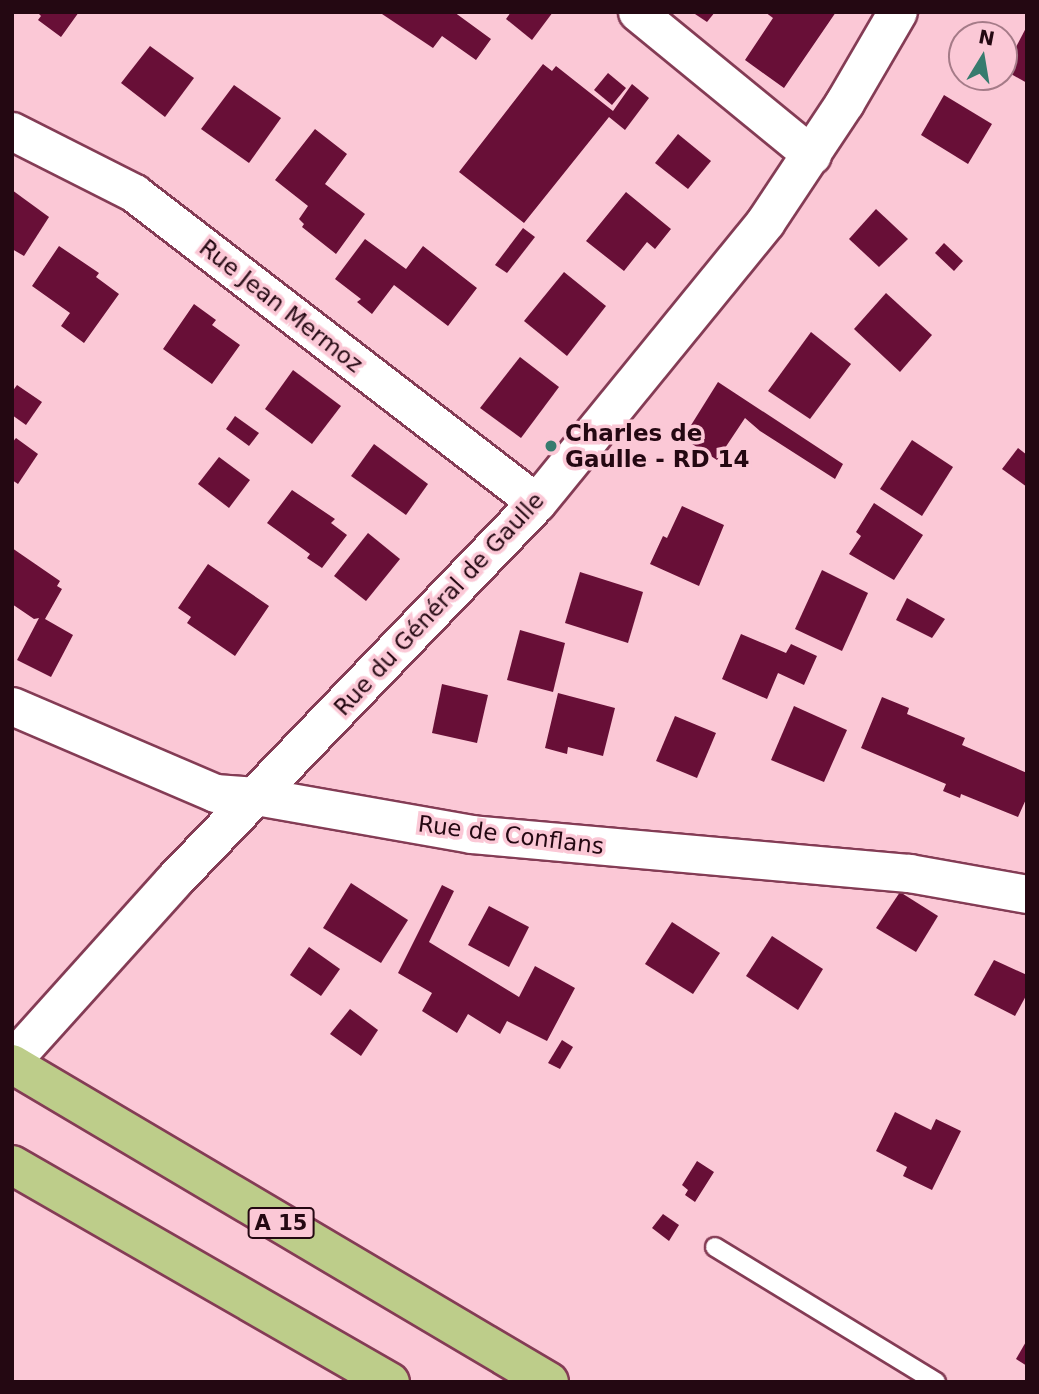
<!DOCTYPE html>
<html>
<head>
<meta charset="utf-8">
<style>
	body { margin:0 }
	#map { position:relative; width:1039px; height:1394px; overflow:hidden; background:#fbc8d6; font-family:"DejaVu Sans",sans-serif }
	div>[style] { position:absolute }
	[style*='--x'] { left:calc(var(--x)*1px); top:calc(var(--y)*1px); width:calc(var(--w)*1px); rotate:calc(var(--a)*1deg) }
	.building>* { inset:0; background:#680f37 }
	.roads { filter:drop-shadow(2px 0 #843c55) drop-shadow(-2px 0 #843c55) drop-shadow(0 2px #843c55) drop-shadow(0 -2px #843c55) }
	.service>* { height:18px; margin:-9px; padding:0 9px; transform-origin:9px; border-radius:9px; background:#fff }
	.minor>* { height:37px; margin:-18.5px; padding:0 18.5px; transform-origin:18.5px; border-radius:18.5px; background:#fff }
	.tertiary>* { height:38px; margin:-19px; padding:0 19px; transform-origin:19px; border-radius:19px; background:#fff }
	.motorway>* { height:38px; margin:-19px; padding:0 19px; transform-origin:19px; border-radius:19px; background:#bdcd8a }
	.dots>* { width:19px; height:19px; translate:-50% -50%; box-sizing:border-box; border:4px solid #fbc8d6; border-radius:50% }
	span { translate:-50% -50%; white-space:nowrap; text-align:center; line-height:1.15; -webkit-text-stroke:7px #fbc8d6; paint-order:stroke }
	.shield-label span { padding:2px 5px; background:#fbc8d6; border:2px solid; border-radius:5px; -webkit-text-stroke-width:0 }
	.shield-label { font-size:21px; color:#240812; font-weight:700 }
	.street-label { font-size:23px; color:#240812 }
	.poi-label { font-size:23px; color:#240812; font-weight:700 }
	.left { translate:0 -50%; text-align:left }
	.frame { position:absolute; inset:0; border:14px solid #240812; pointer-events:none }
	.north { position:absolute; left:948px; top:21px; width:70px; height:70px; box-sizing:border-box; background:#fbc8d6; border:2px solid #a57b88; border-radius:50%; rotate:11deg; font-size:19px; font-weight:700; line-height:28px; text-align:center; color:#240812 }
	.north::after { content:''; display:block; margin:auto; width:24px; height:32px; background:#377b6e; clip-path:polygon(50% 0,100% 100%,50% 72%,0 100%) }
</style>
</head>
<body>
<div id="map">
	<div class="building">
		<i style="clip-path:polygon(37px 12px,79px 12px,61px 37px,38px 20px,41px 16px)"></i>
		<i style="clip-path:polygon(379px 12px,454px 12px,491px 39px,476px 60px,442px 36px,433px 48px)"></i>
		<i style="clip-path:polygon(511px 12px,553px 12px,532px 40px,506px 19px)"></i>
		<i style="clip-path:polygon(692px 12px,715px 12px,707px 22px)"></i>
		<i style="clip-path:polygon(765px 12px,836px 12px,784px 88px,745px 60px,773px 18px)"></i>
		<i style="clip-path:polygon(1027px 26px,1027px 83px,1004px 70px)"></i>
		<i style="clip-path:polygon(150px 46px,194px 78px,165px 117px,121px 83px)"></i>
		<i style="clip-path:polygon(543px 64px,552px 71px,556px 66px,613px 111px,632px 84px,649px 98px,625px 130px,609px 117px,524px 223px,459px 172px)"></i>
		<i style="clip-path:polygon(608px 73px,626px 88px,612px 105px,594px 90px)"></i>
		<i style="clip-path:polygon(234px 85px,281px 118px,249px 163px,201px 129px)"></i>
		<i style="clip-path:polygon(944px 95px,992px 124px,968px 164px,921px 135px)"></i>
		<i style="clip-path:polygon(315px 129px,347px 154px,325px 184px,365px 214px,336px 254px,302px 227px,304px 224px,299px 219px,308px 206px,275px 180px)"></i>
		<i style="clip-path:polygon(678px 134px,711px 161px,688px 189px,655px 163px)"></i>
		<i style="clip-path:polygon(12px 190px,49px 217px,24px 256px,12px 249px)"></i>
		<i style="clip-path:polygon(626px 192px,671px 229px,655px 249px,647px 242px,624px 271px,586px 241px)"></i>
		<i style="clip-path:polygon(876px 209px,908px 239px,879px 267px,849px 239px)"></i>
		<i style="clip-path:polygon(523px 228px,535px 237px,507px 273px,495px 265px)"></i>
		<i style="clip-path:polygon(365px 239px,406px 269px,423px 246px,477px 288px,448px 326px,394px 285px,372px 314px,357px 302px,361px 299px,335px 279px)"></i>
		<i style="clip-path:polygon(944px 243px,963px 261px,954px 271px,935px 253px)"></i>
		<i style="clip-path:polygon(59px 246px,99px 273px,96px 277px,119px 294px,84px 343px,61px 326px,70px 313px,32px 286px)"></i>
		<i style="clip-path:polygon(564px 272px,606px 306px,567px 356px,524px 321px)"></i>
		<i style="clip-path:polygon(886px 293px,932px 335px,900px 372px,854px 329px)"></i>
		<i style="clip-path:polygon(194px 304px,216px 320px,212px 325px,240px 345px,212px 384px,163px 349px)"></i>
		<i style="clip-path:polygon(811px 332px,851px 364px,810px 419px,768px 391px)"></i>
		<i style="clip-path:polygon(520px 357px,559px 387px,521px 438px,480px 408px)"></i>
		<i style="clip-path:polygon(293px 370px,341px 406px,312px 444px,265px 409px)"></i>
		<i style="clip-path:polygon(718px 382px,843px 464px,835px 479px,760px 431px,745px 418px,717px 460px,683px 438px)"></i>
		<i style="clip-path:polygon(17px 385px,42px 402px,26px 425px,12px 415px,12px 392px)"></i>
		<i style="clip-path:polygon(235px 416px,259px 433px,249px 446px,226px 429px)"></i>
		<i style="clip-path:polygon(16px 438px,38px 454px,18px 484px,12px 480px,12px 443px)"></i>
		<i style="clip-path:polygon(912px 440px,953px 467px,922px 516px,880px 489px)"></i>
		<i style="clip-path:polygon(374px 444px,428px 484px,406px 515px,351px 476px)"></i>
		<i style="clip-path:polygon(1018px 448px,1027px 455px,1027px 487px,1002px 469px)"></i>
		<i style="clip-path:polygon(219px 457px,250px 480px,229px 508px,198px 484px)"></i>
		<i style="clip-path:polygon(292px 490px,335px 519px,331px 523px,347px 535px,322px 568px,307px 558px,310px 554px,267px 523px)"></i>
		<i style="clip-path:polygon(874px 503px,923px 535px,894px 580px,849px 554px,861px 536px,856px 532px)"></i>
		<i style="clip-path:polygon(682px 506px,724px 525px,699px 586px,650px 564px,663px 536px,667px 538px)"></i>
		<i style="clip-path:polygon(368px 533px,400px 559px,366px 601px,334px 576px)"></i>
		<i style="clip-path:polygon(12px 548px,60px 581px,57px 586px,62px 589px,45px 619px,73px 635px,51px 677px,17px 660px,39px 618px,34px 619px,12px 604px)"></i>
		<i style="clip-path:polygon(208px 564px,269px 606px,235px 656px,187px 623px,191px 617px,178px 608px)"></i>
		<i style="clip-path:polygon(822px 570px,868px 593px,842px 651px,795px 629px)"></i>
		<i style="clip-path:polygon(580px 572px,643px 592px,628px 643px,565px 623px)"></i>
		<i style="clip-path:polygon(907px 598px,945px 619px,932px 638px,896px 620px)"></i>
		<i style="clip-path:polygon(520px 630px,565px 643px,553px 692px,507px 680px)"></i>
		<i style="clip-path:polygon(741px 634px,786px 653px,791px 644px,817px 656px,804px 685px,778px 673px,767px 699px,722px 679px)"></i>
		<i style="clip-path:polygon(442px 684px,488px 695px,477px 743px,432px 733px)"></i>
		<i style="clip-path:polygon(558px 693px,615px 708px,603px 756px,568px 747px,567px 754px,545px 748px)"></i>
		<i style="clip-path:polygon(882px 697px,909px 708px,907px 714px,965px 738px,962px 745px,1027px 773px,1027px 797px,1018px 817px,961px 794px,960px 798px,943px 791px,946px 784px,861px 748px)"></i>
		<i style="clip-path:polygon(794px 706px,847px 730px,824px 782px,771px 760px)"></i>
		<i style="clip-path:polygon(675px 716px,716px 733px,697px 778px,656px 761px)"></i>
		<i style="clip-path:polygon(351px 883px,408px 920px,381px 963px,323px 928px)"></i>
		<i style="clip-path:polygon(442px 885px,454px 891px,429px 942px,519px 997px,535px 966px,575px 988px,547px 1041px,507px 1021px,500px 1034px,468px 1014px,457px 1033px,422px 1011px,432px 993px,398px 973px)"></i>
		<i style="clip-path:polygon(900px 892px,938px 916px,916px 952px,876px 928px)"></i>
		<i style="clip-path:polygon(489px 906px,529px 927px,509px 967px,468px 945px)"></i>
		<i style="clip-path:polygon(672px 922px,720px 953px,693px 994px,645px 964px)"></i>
		<i style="clip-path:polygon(772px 936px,823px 969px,798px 1010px,746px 976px)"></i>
		<i style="clip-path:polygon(309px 947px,340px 969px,321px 996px,290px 975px)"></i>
		<i style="clip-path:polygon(994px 960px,1027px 975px,1027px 994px,1015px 1016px,974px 995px)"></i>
		<i style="clip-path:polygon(350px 1009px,378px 1030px,361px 1056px,330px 1034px)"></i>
		<i style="clip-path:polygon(562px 1040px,573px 1047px,560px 1069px,548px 1063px)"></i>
		<i style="clip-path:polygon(895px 1112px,931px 1130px,936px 1119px,961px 1131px,932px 1190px,903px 1176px,907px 1167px,876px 1151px)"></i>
		<i style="clip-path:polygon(697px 1161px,714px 1172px,695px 1202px,685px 1195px,688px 1190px,682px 1185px)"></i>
		<i style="clip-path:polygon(663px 1214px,679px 1225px,669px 1241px,652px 1228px)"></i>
		<i style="clip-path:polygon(1027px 1340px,1027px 1366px,1016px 1359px)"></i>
	</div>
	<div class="roads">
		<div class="service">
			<i style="--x:715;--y:1247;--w:259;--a:31.4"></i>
		</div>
		<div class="minor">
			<i style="--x:637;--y:12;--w:226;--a:39.3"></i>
			<i style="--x:12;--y:131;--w:137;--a:26.9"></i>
			<i style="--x:134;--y:193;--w:508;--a:37.57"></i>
			<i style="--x:12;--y:706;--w:221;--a:23.2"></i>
			<i style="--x:215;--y:793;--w:41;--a:4.2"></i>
			<i style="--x:256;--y:796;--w:218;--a:10"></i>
			<i style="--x:471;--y:834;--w:440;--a:5.1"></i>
			<i style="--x:909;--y:873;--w:120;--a:10.1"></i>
		</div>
		<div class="tertiary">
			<i style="--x:12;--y:1061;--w:241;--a:-48"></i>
			<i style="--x:173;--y:882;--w:525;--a:-46.16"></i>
			<i style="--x:537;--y:503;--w:362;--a:-50.8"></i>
			<i style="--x:766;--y:222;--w:143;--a:-56.4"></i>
			<i style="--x:845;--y:103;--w:105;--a:-59.8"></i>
		</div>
		<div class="motorway">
			<i style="--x:12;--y:1064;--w:624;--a:30.63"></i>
			<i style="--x:12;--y:1165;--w:436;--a:29.9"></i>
		</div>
	</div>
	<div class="dots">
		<i style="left:551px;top:446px;background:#377b6e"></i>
	</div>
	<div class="shield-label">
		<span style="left:281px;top:1223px">A 15</span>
	</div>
	<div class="street-label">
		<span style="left:281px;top:306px;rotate:38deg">Rue Jean Mermoz</span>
		<span style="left:439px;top:604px;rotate:-47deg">Rue du Général de Gaulle</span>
		<span style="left:511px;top:835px;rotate:7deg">Rue de Conflans</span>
	</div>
	<div class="poi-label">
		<span class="left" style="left:565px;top:446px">Charles de<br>Gaulle - RD 14</span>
	</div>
	<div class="frame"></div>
	<div class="north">N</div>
</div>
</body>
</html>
